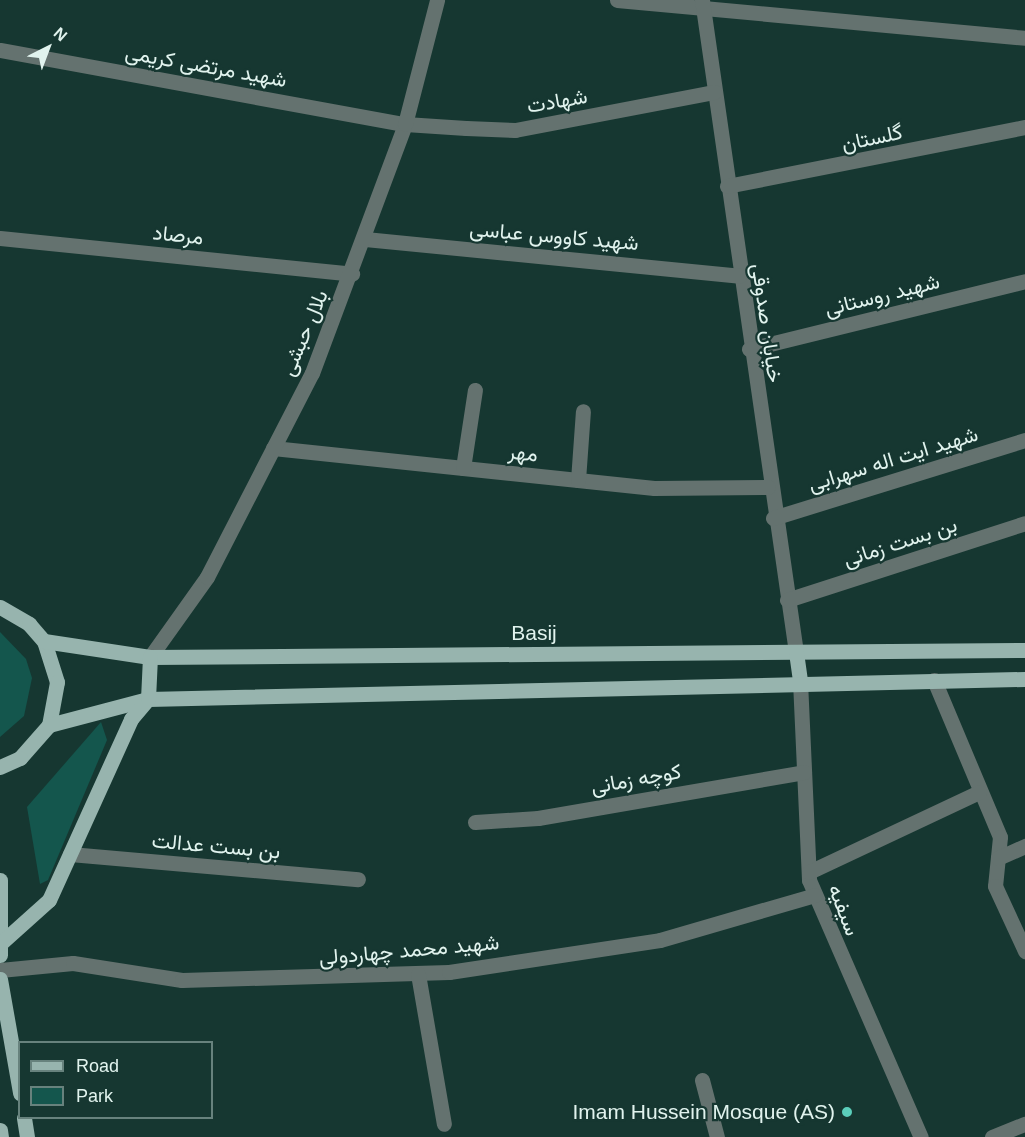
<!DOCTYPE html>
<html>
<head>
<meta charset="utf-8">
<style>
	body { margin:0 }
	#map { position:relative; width:1025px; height:1137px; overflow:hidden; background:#163731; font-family:Arial,Vazirmatn,sans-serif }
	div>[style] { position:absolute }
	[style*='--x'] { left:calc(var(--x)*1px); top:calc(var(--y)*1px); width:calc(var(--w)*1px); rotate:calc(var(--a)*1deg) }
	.green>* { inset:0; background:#14564d }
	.minor>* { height:15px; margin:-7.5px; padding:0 7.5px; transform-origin:7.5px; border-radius:7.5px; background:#64726f }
	.major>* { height:15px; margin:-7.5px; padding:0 7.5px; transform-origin:7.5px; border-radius:7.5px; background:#97b4ae }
	.dots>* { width:16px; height:16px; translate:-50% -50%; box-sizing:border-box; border:3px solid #163731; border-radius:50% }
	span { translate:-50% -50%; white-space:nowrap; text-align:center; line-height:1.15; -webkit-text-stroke:4.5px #163731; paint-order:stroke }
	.street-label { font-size:21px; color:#e1f3ee }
	.poi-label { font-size:21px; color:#e1f3ee }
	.right { translate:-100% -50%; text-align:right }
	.legend { position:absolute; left:18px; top:1041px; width:195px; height:78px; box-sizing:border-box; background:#163731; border:2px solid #67827d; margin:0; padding:8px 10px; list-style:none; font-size:18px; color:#e1f3ee }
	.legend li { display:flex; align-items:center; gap:12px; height:30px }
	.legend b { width:30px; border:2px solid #67827d }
	.north { position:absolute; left:18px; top:18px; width:60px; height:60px; -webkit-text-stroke:4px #163731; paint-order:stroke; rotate:42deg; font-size:16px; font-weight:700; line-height:24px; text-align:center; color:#e1f3ee }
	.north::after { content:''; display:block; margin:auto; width:21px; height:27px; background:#e1f3ee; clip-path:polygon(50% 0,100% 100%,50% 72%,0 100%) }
</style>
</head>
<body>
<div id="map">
	<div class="green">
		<i style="clip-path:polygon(0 632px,26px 659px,32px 678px,24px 716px,0 737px)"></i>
		<i style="clip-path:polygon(101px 722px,107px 740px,48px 880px,40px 884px,27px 807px)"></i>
	</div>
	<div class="minor">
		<i style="--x:617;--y:0;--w:410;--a:5.3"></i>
		<i style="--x:702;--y:0;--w:659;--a:81.8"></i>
		<i style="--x:0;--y:50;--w:412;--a:10.4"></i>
		<i style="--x:405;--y:124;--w:61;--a:3.8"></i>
		<i style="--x:466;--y:128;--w:49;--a:2.3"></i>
		<i style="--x:515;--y:130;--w:203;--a:-10.8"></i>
		<i style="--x:727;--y:186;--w:304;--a:-11.2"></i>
		<i style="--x:0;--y:238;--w:354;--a:5.8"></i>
		<i style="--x:365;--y:239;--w:376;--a:5.6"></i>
		<i style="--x:749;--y:349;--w:284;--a:-13.8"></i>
		<i style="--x:273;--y:448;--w:383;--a:6"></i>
		<i style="--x:654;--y:488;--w:114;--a:-0.5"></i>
		<i style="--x:463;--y:468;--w:79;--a:-81.3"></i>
		<i style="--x:578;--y:480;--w:69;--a:-85.9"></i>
		<i style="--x:773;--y:518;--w:264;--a:-17.2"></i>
		<i style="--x:787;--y:600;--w:250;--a:-17.9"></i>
		<i style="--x:150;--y:657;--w:98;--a:-54.5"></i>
		<i style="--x:207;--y:577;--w:229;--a:-62.8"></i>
		<i style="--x:312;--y:373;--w:266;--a:-69.5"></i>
		<i style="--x:405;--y:124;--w:128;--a:-75.5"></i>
		<i style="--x:934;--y:680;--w:170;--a:67.2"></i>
		<i style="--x:1000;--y:837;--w:49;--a:95.8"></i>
		<i style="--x:995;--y:886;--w:72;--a:65.2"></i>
		<i style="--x:800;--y:681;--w:199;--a:87.4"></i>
		<i style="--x:809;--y:880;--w:280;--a:66.5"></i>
		<i style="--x:475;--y:822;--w:63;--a:-3.6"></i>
		<i style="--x:538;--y:818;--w:270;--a:-9.8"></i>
		<i style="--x:70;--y:854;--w:289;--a:5"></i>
		<i style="--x:998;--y:858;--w:30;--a:-24"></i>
		<i style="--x:809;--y:872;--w:188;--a:-25.2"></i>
		<i style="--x:0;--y:970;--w:73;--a:-5.5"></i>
		<i style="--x:73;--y:963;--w:110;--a:8.9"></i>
		<i style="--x:182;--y:980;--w:267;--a:-1.7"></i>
		<i style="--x:449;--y:972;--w:213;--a:-8.6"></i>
		<i style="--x:660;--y:940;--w:161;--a:-16.2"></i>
		<i style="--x:418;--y:974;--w:152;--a:80.2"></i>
		<i style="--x:702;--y:1080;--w:59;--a:75.3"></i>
		<i style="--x:992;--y:1137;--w:35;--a:-22"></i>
	</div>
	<div class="major">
		<i style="--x:0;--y:607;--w:34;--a:30"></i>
		<i style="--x:29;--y:624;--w:23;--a:49"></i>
		<i style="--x:44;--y:641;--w:43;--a:72.4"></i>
		<i style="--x:57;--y:682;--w:44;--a:100.5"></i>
		<i style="--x:49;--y:725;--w:44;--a:131.3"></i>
		<i style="--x:20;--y:758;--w:22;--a:156"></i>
		<i style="--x:44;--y:641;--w:107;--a:8.6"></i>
		<i style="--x:150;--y:657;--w:875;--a:-0.46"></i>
		<i style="--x:796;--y:652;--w:29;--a:82"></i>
		<i style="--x:49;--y:725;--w:102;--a:-14.7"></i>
		<i style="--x:148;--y:699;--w:877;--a:-1.31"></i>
		<i style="--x:0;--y:880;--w:75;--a:90"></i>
		<i style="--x:1;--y:943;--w:64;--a:-41.9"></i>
		<i style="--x:49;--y:900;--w:199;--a:-65.6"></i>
		<i style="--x:131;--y:719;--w:26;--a:-50"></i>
		<i style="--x:148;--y:699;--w:42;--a:-87.3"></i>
		<i style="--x:0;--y:979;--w:116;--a:80"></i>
		<i style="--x:24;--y:1118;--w:19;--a:81"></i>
		<i style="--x:0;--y:1130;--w:7;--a:82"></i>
	</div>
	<div class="dots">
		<i style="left:847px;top:1112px;background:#5bcebb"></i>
	</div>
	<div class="street-label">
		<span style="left:206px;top:66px;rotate:10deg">شهید مرتضی کریمی</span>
		<span style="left:557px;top:101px;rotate:-10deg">شهادت</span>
		<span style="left:872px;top:138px;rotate:-12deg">گلستان</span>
		<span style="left:178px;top:235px;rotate:6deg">مرصاد</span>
		<span style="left:554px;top:236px;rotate:5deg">شهید کاووس عباسی</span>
		<span style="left:882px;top:295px;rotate:-14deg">شهید روستانی</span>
		<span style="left:767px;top:323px;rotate:82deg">خیابان صدوقی</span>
		<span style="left:304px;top:333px;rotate:-67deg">بلال حبشی</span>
		<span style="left:523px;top:453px;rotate:6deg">مهر</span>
		<span style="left:893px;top:459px;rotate:-17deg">شهید ایت اله سهرابی</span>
		<span style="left:900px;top:542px;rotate:-18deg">بن بست زمانی</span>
		<span style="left:534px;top:633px">Basij</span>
		<span style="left:636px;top:779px;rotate:-10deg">کوچه زمانی</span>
		<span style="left:216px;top:846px;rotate:5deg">بن بست عدالت</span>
		<span style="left:844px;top:910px;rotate:69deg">سیفیه</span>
		<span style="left:409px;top:950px;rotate:-5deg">شهید محمد چهاردولی</span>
	</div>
	<div class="poi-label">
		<span class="right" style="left:835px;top:1112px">Imam Hussein Mosque (AS)</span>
	</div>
	<ul class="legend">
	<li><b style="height:8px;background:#97b4ae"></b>Road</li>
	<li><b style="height:16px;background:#14564d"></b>Park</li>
	</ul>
	<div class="north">N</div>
</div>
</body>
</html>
